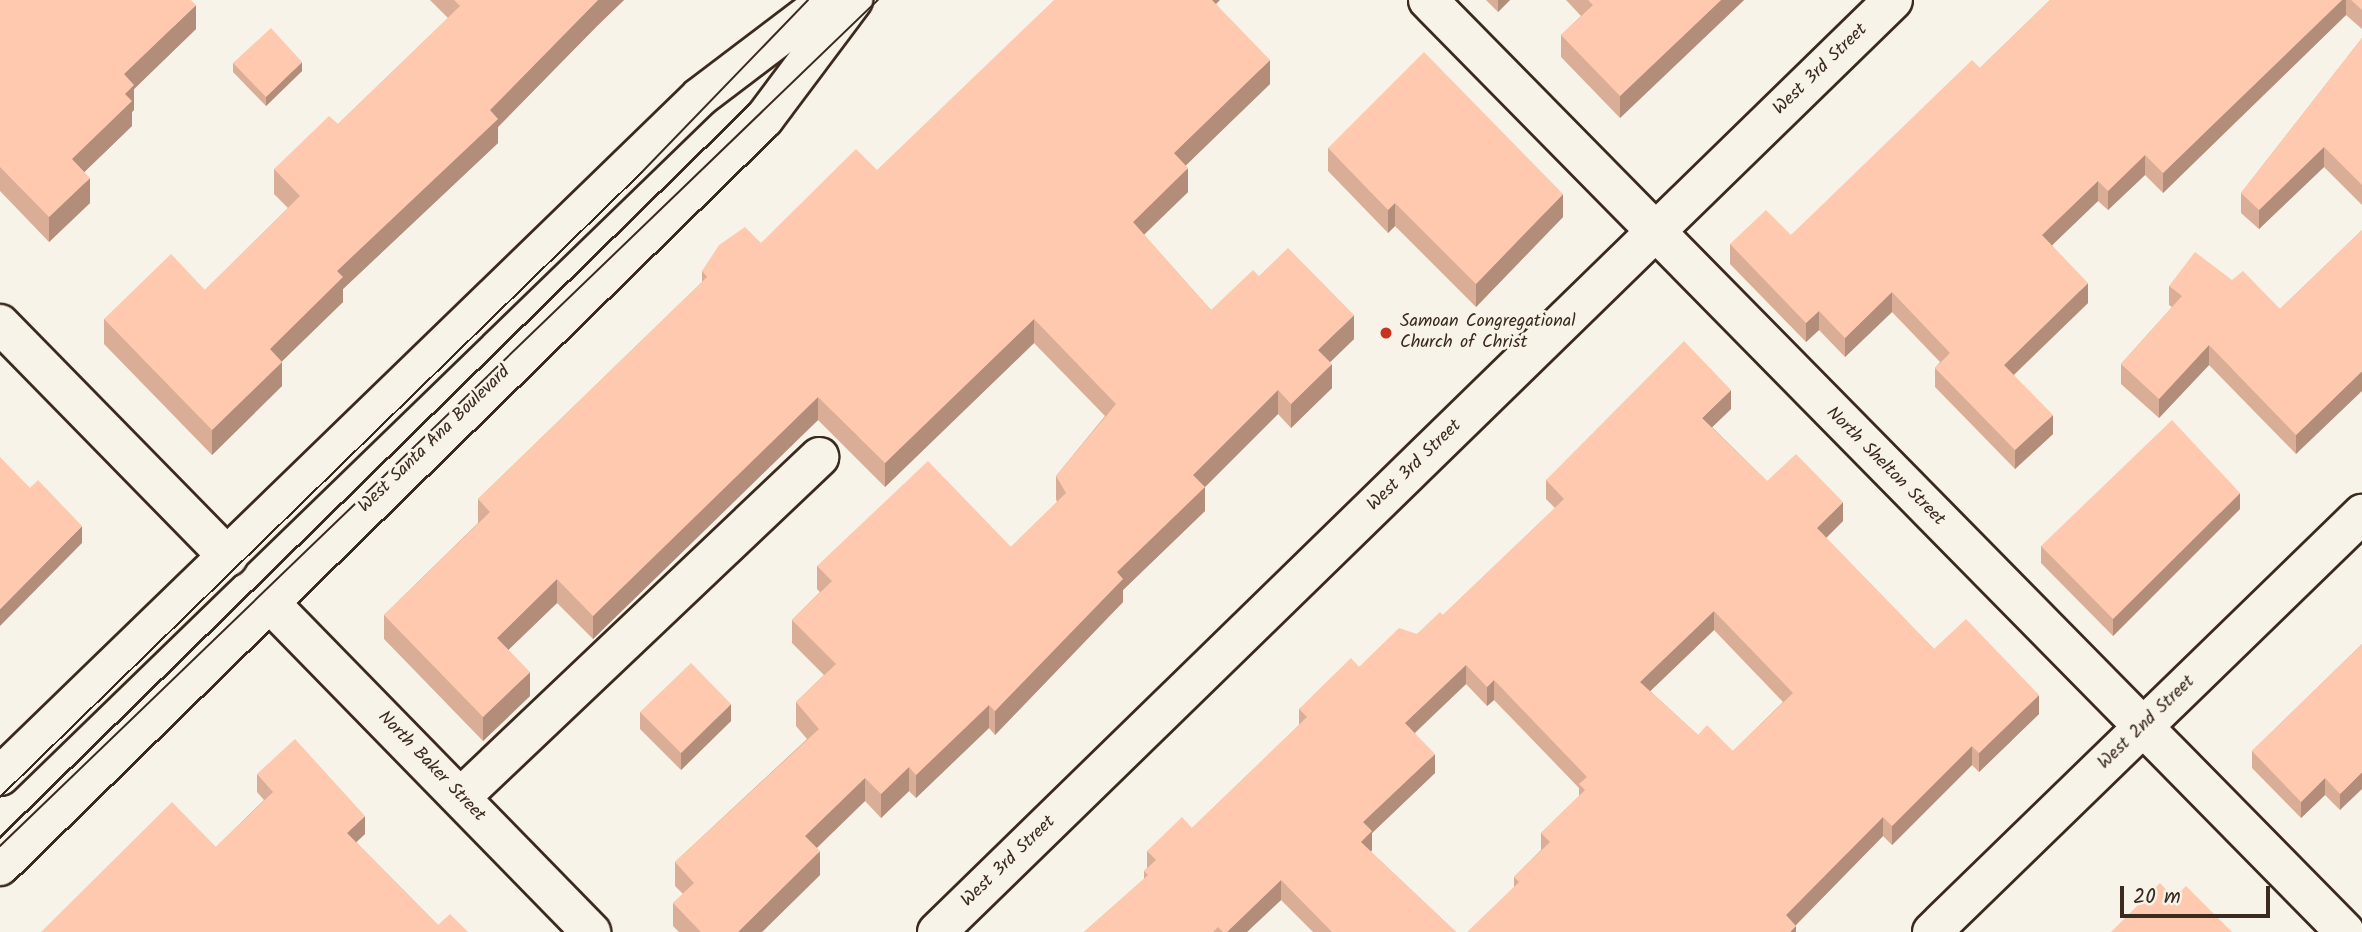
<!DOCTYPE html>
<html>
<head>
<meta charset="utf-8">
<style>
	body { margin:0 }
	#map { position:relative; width:2362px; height:932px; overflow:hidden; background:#f7f3e8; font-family:Kalam,sans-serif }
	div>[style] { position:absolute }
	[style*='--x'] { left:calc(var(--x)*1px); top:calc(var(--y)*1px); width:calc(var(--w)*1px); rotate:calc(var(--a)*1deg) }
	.roads { filter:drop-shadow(2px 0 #3b2a1e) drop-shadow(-2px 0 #3b2a1e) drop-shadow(0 2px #3b2a1e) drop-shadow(0 -2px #3b2a1e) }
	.minor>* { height:38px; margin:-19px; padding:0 19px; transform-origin:19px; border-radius:19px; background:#f7f3e8 }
	.major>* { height:38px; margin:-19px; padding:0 19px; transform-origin:19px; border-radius:19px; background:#f7f3e8 }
	.tram>* { height:2px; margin:-1px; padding:0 1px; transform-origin:1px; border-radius:1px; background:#3b2a1e }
	.wall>* { inset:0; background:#daad96 }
	.shaded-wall>* { inset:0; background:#b28d7a }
	.building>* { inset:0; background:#fec9af }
	.dots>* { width:19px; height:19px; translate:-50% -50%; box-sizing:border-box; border:4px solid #f7f3e8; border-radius:50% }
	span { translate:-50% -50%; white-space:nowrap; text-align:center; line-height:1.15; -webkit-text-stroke:6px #f7f3e8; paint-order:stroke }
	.street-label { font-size:18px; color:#3b2a1e }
	.poi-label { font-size:18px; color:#3b2a1e }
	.left { translate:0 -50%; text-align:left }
	.scale { position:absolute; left:2120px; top:886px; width:150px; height:32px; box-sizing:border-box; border:4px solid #3b2a1e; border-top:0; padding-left:9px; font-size:21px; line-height:24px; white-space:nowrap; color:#3b2a1e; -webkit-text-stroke:5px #f7f3e8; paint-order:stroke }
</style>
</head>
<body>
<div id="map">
	<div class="roads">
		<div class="minor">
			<i style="--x:1428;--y:0;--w:1307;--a:45.46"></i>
			<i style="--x:0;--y:324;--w:326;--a:45.6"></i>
			<i style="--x:270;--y:603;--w:460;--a:45.7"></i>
			<i style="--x:461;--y:797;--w:494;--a:-43.5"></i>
			<i style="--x:937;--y:932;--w:1335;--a:-44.27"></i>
			<i style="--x:1932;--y:932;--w:600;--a:-44.19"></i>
		</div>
		<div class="major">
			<i style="--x:0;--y:776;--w:975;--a:-44.13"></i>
			<i style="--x:700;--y:97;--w:161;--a:-37.2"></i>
			<i style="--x:0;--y:866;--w:1069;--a:-44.36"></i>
			<i style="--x:764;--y:119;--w:149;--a:-53.2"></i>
		</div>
	</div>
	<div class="tram">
		<i style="--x:0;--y:797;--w:896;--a:-44.23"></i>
		<i style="--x:642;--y:172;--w:239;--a:-46"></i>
		<i style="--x:0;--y:846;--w:1219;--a:-43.94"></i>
	</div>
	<div class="wall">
		<i style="clip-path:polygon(0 0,196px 29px,134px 89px,134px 110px,132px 112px,132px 126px,84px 172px,90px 203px,49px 242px,0 191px)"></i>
		<i style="clip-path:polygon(430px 0,624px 0,597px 26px,498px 127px,498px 143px,343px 289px,343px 302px,282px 361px,282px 386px,212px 455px,104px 344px,104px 319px,205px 290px,288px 208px,274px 194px,274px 169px,338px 124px,448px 18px)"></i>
		<i style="clip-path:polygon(1486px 0,1510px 0,1498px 12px)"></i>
		<i style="clip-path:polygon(1566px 0,1744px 0,1620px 118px,1561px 57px,1561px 35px,1581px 16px)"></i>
		<i style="clip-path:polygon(2050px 0,2362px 0,2362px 29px,2346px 15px,2163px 193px,2145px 175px,2108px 210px,2098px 201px,2052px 245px,2088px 303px,2014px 375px,2053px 434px,2015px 469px,1935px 387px,1935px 368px,1940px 362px,1892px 312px,1845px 357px,1819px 330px,1806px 342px,1730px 264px,1730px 244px,1791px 235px,1980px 68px)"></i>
		<i style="clip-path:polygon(1216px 4px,1270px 84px,1185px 165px,1188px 192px,1144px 235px,1211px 310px,1259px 276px,1354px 339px,1330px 362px,1332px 388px,1291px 428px,1278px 414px,1205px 487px,1205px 511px,1123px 590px,1123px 602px,995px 735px,989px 728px,916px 798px,909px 791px,881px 818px,865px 801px,817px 848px,820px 875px,762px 932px,679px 932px,673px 926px,673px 903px,683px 894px,675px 886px,675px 862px,807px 739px,796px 726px,796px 702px,824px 675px,792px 643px,792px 620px,820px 592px,817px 589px,817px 566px,1011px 547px,1057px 502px,1056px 499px,1056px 476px,1105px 416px,1034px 343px,885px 487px,818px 420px,593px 639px,557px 603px,508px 650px,530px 696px,483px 741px,384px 639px,384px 615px,478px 523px,478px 499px,702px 282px,702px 271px,761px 243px,877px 170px)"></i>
		<i style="clip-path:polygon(2362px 38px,2362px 205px,2324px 167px,2259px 229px,2241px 213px,2241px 193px)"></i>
		<i style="clip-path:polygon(233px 63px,302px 71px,266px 106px,233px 72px)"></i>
		<i style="clip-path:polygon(1328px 148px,1563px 217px,1476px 307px,1395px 226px,1388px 233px,1328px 171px)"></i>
		<i style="clip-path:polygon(2362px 230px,2296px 454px,2209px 365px,2159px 418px,2121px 384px,2121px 364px,2172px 307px,2169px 305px,2169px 286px,2232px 280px,2280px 309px)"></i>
		<i style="clip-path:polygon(evenodd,1731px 409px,1712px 427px,1767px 481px,1843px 521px,1826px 538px,1934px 649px,2039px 714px,1979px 772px,1972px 765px,1892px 845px,1883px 836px,1796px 925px,1796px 932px,1514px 887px,1514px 877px,1541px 850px,1541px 833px,1579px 796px,1579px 788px,1494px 700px,1487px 706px,1466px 684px,1415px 733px,1435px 773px,1372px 833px,1372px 850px,1371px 852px,1456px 932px,1313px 932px,1281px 900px,1247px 932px,1084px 932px,1144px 879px,1144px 871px,1147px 868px,1147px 851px,1192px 828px,1299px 725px,1299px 709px,1359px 667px,1417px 634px,1443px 615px,1555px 508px,1546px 499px,1546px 480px,1731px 409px,1714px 630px,1783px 702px,1733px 751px,1698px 735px,1650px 691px,1714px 630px)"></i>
		<i style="clip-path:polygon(2240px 509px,2113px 636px,2041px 563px,2041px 546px)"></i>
		<i style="clip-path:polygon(2362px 644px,2340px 810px,2325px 795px,2301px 818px,2252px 768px,2252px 751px)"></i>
		<i style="clip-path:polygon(640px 712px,731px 721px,681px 770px,640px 729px)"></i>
		<i style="clip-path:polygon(257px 774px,365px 834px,356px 842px,438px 925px,41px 932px,216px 847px,264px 800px,257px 792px)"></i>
	</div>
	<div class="shaded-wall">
		<i style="clip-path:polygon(598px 0,624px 0,597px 26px,498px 127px,498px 143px,343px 289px,343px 302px,270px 373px,270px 349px,337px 271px,490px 110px)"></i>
		<i style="clip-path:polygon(1204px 0,1220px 0,1204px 16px)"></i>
		<i style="clip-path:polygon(1498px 0,1510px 0,1498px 12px)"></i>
		<i style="clip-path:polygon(1721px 0,1744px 0,1620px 118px,1620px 96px)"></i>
		<i style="clip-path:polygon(2342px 0,2346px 0,2346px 15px,2163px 193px,2163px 173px)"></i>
		<i style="clip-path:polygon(196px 5px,196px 29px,134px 89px,134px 110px,132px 112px,132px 126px,72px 184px,72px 159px,124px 74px)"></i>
		<i style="clip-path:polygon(1270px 60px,1270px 84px,1174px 177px,1174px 153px)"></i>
		<i style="clip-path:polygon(302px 62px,302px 71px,266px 106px,266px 97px)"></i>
		<i style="clip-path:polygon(2324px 147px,2324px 167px,2259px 229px,2259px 210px)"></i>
		<i style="clip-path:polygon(2145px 155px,2145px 175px,2108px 210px,2108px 191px)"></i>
		<i style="clip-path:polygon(1188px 168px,1188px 192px,1133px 245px,1133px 222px)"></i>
		<i style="clip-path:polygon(90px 178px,90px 203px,49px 242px,49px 217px)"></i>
		<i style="clip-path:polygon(2098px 181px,2098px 201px,2042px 255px,2042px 235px)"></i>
		<i style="clip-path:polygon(1563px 194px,1563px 217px,1476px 307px,1476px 284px)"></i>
		<i style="clip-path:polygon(1395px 203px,1395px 226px,1388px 233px,1388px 210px)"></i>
		<i style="clip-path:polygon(2088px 283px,2088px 303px,2004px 384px,2004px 365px)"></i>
		<i style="clip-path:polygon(1892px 292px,1892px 312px,1845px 357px,1845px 338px)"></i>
		<i style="clip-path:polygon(1819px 311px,1819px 330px,1806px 342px,1806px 323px)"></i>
		<i style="clip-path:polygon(1354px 315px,1354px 339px,1318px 374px,1318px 350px)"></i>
		<i style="clip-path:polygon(1034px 319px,1034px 343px,885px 487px,885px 463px)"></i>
		<i style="clip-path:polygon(2209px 345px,2209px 365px,2159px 418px,2159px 399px)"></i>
		<i style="clip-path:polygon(282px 362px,282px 386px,212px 455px,212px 430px)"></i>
		<i style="clip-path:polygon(1332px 364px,1332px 388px,1291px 428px,1291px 404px)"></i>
		<i style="clip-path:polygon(2362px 371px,2362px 391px,2296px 454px,2296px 435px)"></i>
		<i style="clip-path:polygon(1278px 390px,1278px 414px,1203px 489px,1205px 487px,1205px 511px,1123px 590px,1123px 602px,995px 735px,995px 711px,1117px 572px,1193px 475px)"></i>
		<i style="clip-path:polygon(1731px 390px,1731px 409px,1702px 437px,1702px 418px)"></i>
		<i style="clip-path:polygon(818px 397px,818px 420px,593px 639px,593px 616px)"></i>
		<i style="clip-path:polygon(2053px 415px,2053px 434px,2015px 469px,2015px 450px)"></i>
		<i style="clip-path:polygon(2240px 493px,2240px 509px,2113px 636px,2113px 619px)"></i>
		<i style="clip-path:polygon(1843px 502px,1843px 521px,1817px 547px,1817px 528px)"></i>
		<i style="clip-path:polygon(82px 526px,82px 543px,0 626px,0 609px)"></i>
		<i style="clip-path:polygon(557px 579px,557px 603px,497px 661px,497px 638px)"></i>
		<i style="clip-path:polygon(1714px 611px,1714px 630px,1640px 701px,1640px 682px)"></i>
		<i style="clip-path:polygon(1466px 665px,1466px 684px,1405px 742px,1405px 723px)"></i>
		<i style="clip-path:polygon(530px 672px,530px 696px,483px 741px,483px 717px)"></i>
		<i style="clip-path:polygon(1494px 680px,1494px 700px,1487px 706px,1487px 687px)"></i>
		<i style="clip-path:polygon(2039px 695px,2039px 714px,1979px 772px,1979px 753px)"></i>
		<i style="clip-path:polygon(731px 704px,731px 721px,681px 770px,681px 753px)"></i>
		<i style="clip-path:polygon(989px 705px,989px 728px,916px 798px,916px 775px)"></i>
		<i style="clip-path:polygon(1972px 746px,1972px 765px,1892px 845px,1892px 826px)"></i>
		<i style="clip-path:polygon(1435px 754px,1435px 773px,1372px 833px,1372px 850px,1361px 862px,1361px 842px,1363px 822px)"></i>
		<i style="clip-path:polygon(909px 767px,909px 791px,881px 818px,881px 794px)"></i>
		<i style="clip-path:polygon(2362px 772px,2362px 789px,2340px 810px,2340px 794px)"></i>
		<i style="clip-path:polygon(865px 778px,865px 801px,805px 859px,805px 836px)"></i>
		<i style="clip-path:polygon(2325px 778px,2325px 795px,2301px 818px,2301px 802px)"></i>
		<i style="clip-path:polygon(365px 816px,365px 834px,347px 851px,347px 833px)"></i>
		<i style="clip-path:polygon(1883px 817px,1883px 836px,1789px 932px,1786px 915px)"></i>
		<i style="clip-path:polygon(820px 851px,820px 875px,762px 932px,738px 932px)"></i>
		<i style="clip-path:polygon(1281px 880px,1281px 900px,1247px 932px,1227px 932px)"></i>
		<i style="clip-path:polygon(1796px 926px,1796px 932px,1790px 932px)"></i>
	</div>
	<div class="building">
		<i style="clip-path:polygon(0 0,191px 0,196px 5px,124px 74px,134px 85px,125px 94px,132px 101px,72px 159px,90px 178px,49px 217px,0 167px)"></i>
		<i style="clip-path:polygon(454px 0,598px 0,490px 110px,498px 119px,337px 271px,343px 277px,270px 349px,282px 362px,212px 430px,104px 319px,171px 254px,205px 290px,300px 196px,274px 169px,329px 116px,338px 124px,460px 6px)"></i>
		<i style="clip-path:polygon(1054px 0,1212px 0,1270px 60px,1174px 153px,1188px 168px,1133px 222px,1211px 310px,1253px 270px,1259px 276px,1288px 248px,1354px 315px,1318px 350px,1332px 364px,1291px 404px,1278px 390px,1193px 475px,1205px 487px,1117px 572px,1123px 579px,995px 711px,989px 705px,916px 775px,909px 767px,881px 794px,865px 778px,805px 836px,820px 851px,738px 932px,701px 932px,673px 903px,694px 883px,675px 862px,819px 729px,796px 702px,836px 664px,792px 620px,832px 581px,817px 566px,928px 461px,1011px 547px,1066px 493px,1056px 476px,1116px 404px,1034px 319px,885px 463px,818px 397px,593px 616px,557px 579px,497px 638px,530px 672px,483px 717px,384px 615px,490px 512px,478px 499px,707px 277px,702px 271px,719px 245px,745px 227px,761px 243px,856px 149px,877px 170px)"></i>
		<i style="clip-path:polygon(1588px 0,1721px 0,1620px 96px,1561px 35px,1593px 5px)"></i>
		<i style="clip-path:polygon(2050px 0,2342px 0,2163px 173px,2145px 155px,2108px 191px,2098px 181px,2042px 235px,2088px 283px,2004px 365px,2053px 415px,2015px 450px,1935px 368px,1950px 353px,1892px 292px,1845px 338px,1819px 311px,1806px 323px,1730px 244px,1766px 210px,1791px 235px,1972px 60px,1980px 68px)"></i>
		<i style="clip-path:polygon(2351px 0,2362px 0,2362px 10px)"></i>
		<i style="clip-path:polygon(271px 28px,302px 62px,266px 97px,233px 63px)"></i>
		<i style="clip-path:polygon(2362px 38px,2362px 185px,2324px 147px,2259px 210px,2241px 193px)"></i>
		<i style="clip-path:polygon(1424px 52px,1563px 194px,1476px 284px,1395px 203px,1388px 210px,1328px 148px)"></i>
		<i style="clip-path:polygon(2362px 230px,2362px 371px,2296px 435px,2209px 345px,2159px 399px,2121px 364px,2182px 296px,2169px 286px,2195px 252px,2232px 280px,2243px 271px,2280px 309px)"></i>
		<i style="clip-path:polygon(evenodd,1684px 341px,1731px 390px,1702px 418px,1767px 481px,1796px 454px,1843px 502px,1817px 528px,1934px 649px,1966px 619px,2039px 695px,1979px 753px,1972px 746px,1892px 826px,1883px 817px,1786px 915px,1796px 926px,1790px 932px,1467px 932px,1519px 882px,1514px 877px,1550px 842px,1541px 833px,1585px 790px,1579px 784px,1587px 777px,1494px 680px,1487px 687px,1466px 665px,1405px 723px,1435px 754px,1363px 822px,1372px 831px,1361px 842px,1456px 932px,1332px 932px,1281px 880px,1227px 932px,1223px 932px,1218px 927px,1213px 932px,1084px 932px,1148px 875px,1144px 871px,1156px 860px,1147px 851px,1182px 817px,1192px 828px,1307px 717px,1299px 709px,1351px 658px,1359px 667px,1399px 628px,1417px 634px,1440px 612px,1443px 615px,1564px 499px,1546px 480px,1684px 341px,1714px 611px,1793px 693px,1733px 751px,1707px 725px,1698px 735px,1640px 682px,1714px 611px)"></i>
		<i style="clip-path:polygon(2172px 420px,2240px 493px,2113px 619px,2041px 546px)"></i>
		<i style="clip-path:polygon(0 457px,30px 488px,38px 480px,82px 526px,0 609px)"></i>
		<i style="clip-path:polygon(2362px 644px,2362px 772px,2340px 794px,2325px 778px,2301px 802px,2252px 751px)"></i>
		<i style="clip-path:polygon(691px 663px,731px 704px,681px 753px,640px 712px)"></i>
		<i style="clip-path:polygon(295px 739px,365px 816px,347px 833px,438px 925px,450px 914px,468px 932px,41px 932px,172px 802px,216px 847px,273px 792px,257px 774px)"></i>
		<i style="clip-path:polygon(2160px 883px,2174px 898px,2186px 886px,2232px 932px,2111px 932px)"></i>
	</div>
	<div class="dots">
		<i style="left:1386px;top:333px;background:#c8321e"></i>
	</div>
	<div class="street-label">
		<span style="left:1821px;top:70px;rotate:-44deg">West 3rd Street</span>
		<span style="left:435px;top:440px;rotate:-44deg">West Santa Ana Boulevard</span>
		<span style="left:1415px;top:466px;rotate:-44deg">West 3rd Street</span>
		<span style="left:1885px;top:467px;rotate:45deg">North Shelton Street</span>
		<span style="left:2147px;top:723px;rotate:-44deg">West 2nd Street</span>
		<span style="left:431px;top:767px;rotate:46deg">North Baker Street</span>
		<span style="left:1009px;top:862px;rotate:-44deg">West 3rd Street</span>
	</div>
	<div class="poi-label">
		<span class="left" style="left:1400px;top:333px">Samoan Congregational<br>Church of Christ</span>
	</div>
	<div class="scale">20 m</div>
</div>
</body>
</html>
